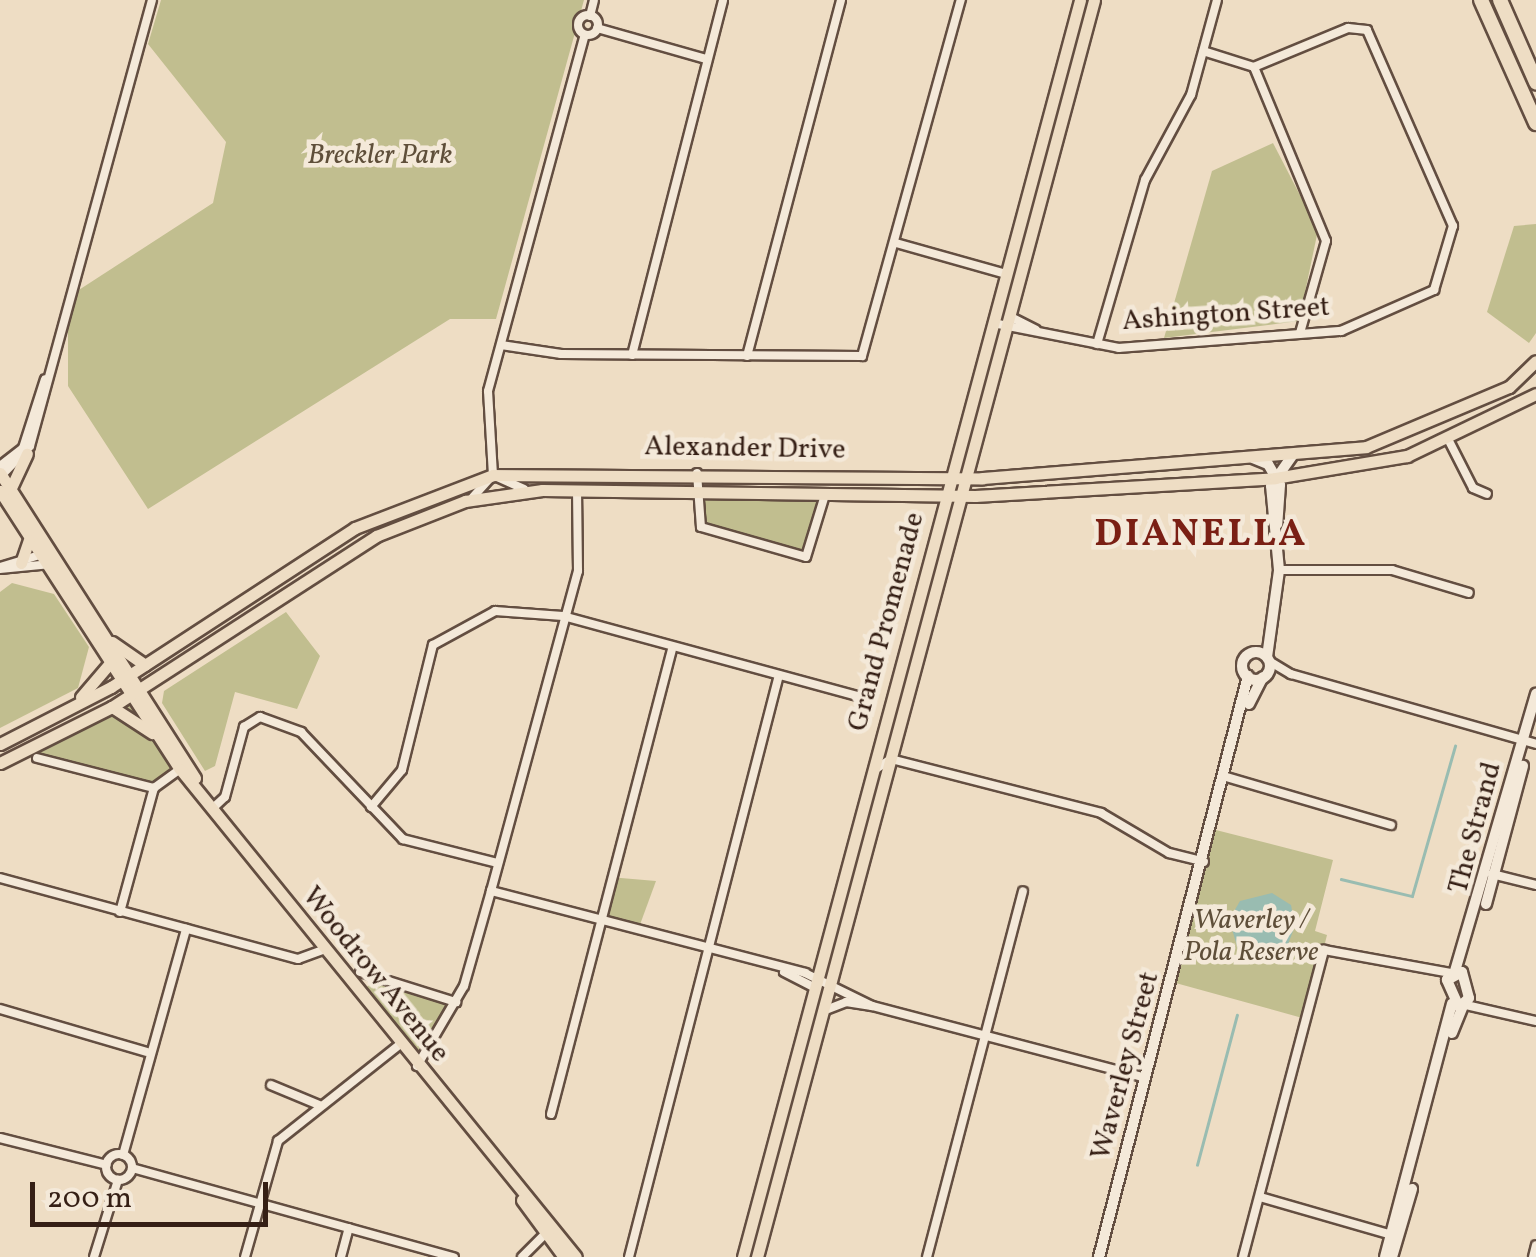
<!DOCTYPE html>
<html>
<head>
<meta charset="utf-8">
<style>
	body { margin:0 }
	#map { position:relative; width:1536px; height:1257px; overflow:hidden; background:#eeddc4; font-family:Vollkorn,serif }
	div>[style] { position:absolute }
	[style*='--x'] { left:calc(var(--x)*1px); top:calc(var(--y)*1px); width:calc(var(--w)*1px); rotate:calc(var(--a)*1deg) }
	.green>* { inset:0; background:#c1be8f }
	.water>* { inset:0; background:#99bcb1 }
	.stream>* { height:2.5px; margin:-1.25px; padding:0 1.25px; transform-origin:1.25px; border-radius:1.25px; background:#99bcb1 }
	.roads { filter:drop-shadow(2px 0 #634e41) drop-shadow(-2px 0 #634e41) drop-shadow(0 2px #634e41) drop-shadow(0 -2px #634e41) }
	.street>* { height:8px; margin:-4px; padding:0 4px; transform-origin:4px; border-radius:4px; background:#f4e9d9 }
	.street>.ring { margin:-4px; padding:0; box-sizing:content-box; background:none; border:8px solid #f4e9d9; border-radius:50% }
	.secondary>* { height:10px; margin:-5px; padding:0 5px; transform-origin:5px; border-radius:5px; background:#f4e9d9 }
	.secondary>.ring { margin:-5px; padding:0; box-sizing:content-box; background:none; border:10px solid #f4e9d9; border-radius:50% }
	.primary>* { height:11px; margin:-5.5px; padding:0 5.5px; transform-origin:5.5px; border-radius:5.5px; background:#eeddc4 }
	.highway>* { height:14px; margin:-7px; padding:0 7px; transform-origin:7px; border-radius:7px; background:#eeddc4 }
	span { translate:-50% -50%; white-space:nowrap; text-align:center; line-height:1.15; -webkit-text-stroke:9px #f4e9d9; paint-order:stroke }
	.park-label { font-size:28px; color:#5f4f3a; font-style:italic }
	.street-label { font-size:28px; color:#351f15 }
	.district-label { font-size:38px; color:#7a1f14; font-weight:700; letter-spacing:2.5px }
	.scale { position:absolute; left:30px; top:1182px; width:238px; height:45px; box-sizing:border-box; border:5px solid #351f15; border-top:0; padding-left:12px; font-size:30px; line-height:35px; white-space:nowrap; color:#351f15; -webkit-text-stroke:8px #f4e9d9; paint-order:stroke }
</style>
</head>
<body>
<div id="map">
	<div class="green">
		<i style="clip-path:polygon(161px 0,584px 0,496px 319px,450px 319px,148px 509px,68px 386px,68px 297px,213px 203px,226px 142px,148px 44px)"></i>
		<i style="clip-path:polygon(1273px 143px,1318px 230px,1299px 321px,1164px 338px,1212px 171px)"></i>
		<i style="clip-path:polygon(1536px 224px,1536px 333px,1529px 343px,1487px 312px,1514px 226px)"></i>
		<i style="clip-path:polygon(698px 491px,825px 495px,814px 547px,806px 557px,701px 527px)"></i>
		<i style="clip-path:polygon(12px 583px,54px 594px,89px 647px,78px 688px,0 728px,0 592px)"></i>
		<i style="clip-path:polygon(286px 612px,320px 656px,297px 709px,235px 692px,215px 766px,205px 771px,162px 703px,164px 691px)"></i>
		<i style="clip-path:polygon(130px 694px,180px 769px,154px 788px,19px 753px)"></i>
		<i style="clip-path:polygon(1212px 829px,1333px 860px,1315px 931px,1327px 935px,1306px 1019px,1172px 982px)"></i>
		<i style="clip-path:polygon(609px 877px,656px 881px,638px 930px,601px 919px)"></i>
		<i style="clip-path:polygon(378px 980px,456px 1002px,417px 1066px,363px 989px)"></i>
	</div>
	<div class="water">
		<i style="clip-path:polygon(1272px 893px,1291px 905px,1295px 926px,1283px 957px,1260px 963px,1239px 952px,1229px 920px,1240px 901px)"></i>
	</div>
	<div class="stream">
		<i style="--x:1341;--y:879;--w:73;--a:13.5"></i>
		<i style="--x:1412;--y:896;--w:156;--a:-74"></i>
		<i style="--x:1197;--y:1165;--w:155;--a:-75.1"></i>
	</div>
	<div class="roads">
		<div class="street">
			<i class="ring" style="left:578px;top:15px;width:12px;height:12px"></i>
			<i style="--x:590;--y:16;--w:16;--a:-76"></i>
			<i style="--x:597;--y:28;--w:113;--a:15.9"></i>
			<i style="--x:1254;--y:67;--w:188;--a:67.5"></i>
			<i style="--x:1326;--y:241;--w:96;--a:105.8"></i>
			<i style="--x:896;--y:243;--w:114;--a:15.7"></i>
			<i style="--x:1009;--y:316;--w:30;--a:27"></i>
			<i style="--x:993;--y:323;--w:128;--a:11.2"></i>
			<i style="--x:1119;--y:348;--w:223;--a:-4.4"></i>
			<i style="--x:1341;--y:331;--w:102;--a:-23.8"></i>
			<i style="--x:1434;--y:290;--w:67;--a:-73.5"></i>
			<i style="--x:1453;--y:226;--w:214;--a:-113.7"></i>
			<i style="--x:1367;--y:30;--w:19;--a:-174"></i>
			<i style="--x:1348;--y:28;--w:102;--a:157.5"></i>
			<i style="--x:1254;--y:67;--w:53;--a:-162.6"></i>
			<i style="--x:1097;--y:344;--w:171;--a:-73.7"></i>
			<i style="--x:1145;--y:180;--w:97;--a:-61.6"></i>
			<i style="--x:1191;--y:95;--w:98;--a:-74.7"></i>
			<i style="--x:501;--y:345;--w:61;--a:8.5"></i>
			<i style="--x:561;--y:354;--w:301;--a:0.4"></i>
			<i style="--x:862;--y:356;--w:370;--a:-74.5"></i>
			<i style="--x:632;--y:355;--w:366;--a:-75.6"></i>
			<i style="--x:747;--y:356;--w:368;--a:-75.2"></i>
			<i style="--x:1447;--y:437;--w:57;--a:63"></i>
			<i style="--x:1473;--y:488;--w:15;--a:23"></i>
			<i style="--x:0;--y:466;--w:29;--a:-38"></i>
			<i style="--x:23;--y:448;--w:72;--a:-72.3"></i>
			<i style="--x:697;--y:473;--w:54;--a:85.8"></i>
			<i style="--x:701;--y:527;--w:109;--a:15.9"></i>
			<i style="--x:806;--y:557;--w:65;--a:-73"></i>
			<i style="--x:0;--y:477;--w:43;--a:-45.9"></i>
			<i style="--x:30;--y:446;--w:462;--a:-74.7"></i>
			<i style="--x:524;--y:489;--w:34;--a:-156"></i>
			<i style="--x:493;--y:475;--w:84;--a:-93.4"></i>
			<i style="--x:488;--y:391;--w:369;--a:-74.8"></i>
			<i style="--x:473;--y:497;--w:30;--a:-48"></i>
			<i style="--x:0;--y:567;--w:45;--a:-16.8"></i>
			<i style="--x:0;--y:569;--w:51;--a:-5.6"></i>
			<i style="--x:1279;--y:570;--w:113;--a:0"></i>
			<i style="--x:1392;--y:570;--w:80;--a:16.6"></i>
			<i style="--x:1269;--y:661;--w:26;--a:31"></i>
			<i style="--x:1291;--y:674;--w:255;--a:15.9"></i>
			<i style="--x:37;--y:758;--w:121;--a:14.4"></i>
			<i style="--x:876;--y:769;--w:18;--a:-34"></i>
			<i style="--x:891;--y:759;--w:217;--a:14.4"></i>
			<i style="--x:1101;--y:813;--w:79;--a:30.5"></i>
			<i style="--x:1169;--y:853;--w:36;--a:14"></i>
			<i style="--x:1223;--y:776;--w:175;--a:16.3"></i>
			<i style="--x:371;--y:807;--w:48;--a:-50"></i>
			<i style="--x:402;--y:770;--w:129;--a:-76.1"></i>
			<i style="--x:433;--y:645;--w:71;--a:-28.7"></i>
			<i style="--x:495;--y:611;--w:68;--a:4.2"></i>
			<i style="--x:563;--y:616;--w:316;--a:15.2"></i>
			<i style="--x:213;--y:808;--w:16;--a:-43"></i>
			<i style="--x:225;--y:797;--w:73;--a:-74.8"></i>
			<i style="--x:244;--y:727;--w:19;--a:-32"></i>
			<i style="--x:260;--y:717;--w:44;--a:20.1"></i>
			<i style="--x:301;--y:732;--w:148;--a:46.4"></i>
			<i style="--x:403;--y:839;--w:98;--a:14.2"></i>
			<i style="--x:1492;--y:874;--w:45;--a:14"></i>
			<i style="--x:0;--y:878;--w:309;--a:15.2"></i>
			<i style="--x:298;--y:959;--w:27;--a:-20"></i>
			<i style="--x:491;--y:891;--w:325;--a:14.6"></i>
			<i style="--x:805;--y:973;--w:75;--a:26.2"></i>
			<i style="--x:120;--y:912;--w:129;--a:-74.7"></i>
			<i style="--x:154;--y:788;--w:32;--a:-36"></i>
			<i style="--x:360;--y:972;--w:101;--a:17.4"></i>
			<i style="--x:784;--y:972;--w:35;--a:27"></i>
			<i style="--x:1466;--y:1005;--w:72;--a:12.9"></i>
			<i style="--x:0;--y:1009;--w:153;--a:16.3"></i>
			<i style="--x:823;--y:1011;--w:25;--a:-21"></i>
			<i style="--x:846;--y:1002;--w:26;--a:9"></i>
			<i style="--x:872;--y:1006;--w:283;--a:14.7"></i>
			<i style="--x:417;--y:1066;--w:93;--a:-59.6"></i>
			<i style="--x:464;--y:986;--w:99;--a:-74.1"></i>
			<i style="--x:491;--y:891;--w:332;--a:-74.8"></i>
			<i style="--x:578;--y:571;--w:80;--a:-90.7"></i>
			<i style="--x:271;--y:1085;--w:52;--a:22.6"></i>
			<i style="--x:551;--y:1114;--w:483;--a:-75.4"></i>
			<i style="--x:0;--y:1138;--w:110;--a:14.2"></i>
			<i class="ring" style="left:106px;top:1154px;width:18px;height:18px"></i>
			<i style="--x:123;--y:1155;--w:235;--a:-74.4"></i>
			<i style="--x:132;--y:1168;--w:334;--a:15.5"></i>
			<i style="--x:1260;--y:1197;--w:141;--a:16.1"></i>
			<i style="--x:94;--y:1257;--w:81;--a:-72.7"></i>
			<i style="--x:245;--y:1257;--w:121;--a:-74.1"></i>
			<i style="--x:278;--y:1141;--w:154;--a:-38.4"></i>
			<i style="--x:341;--y:1257;--w:30;--a:-75"></i>
			<i style="--x:522;--y:1257;--w:33;--a:-45"></i>
			<i style="--x:629;--y:1257;--w:601;--a:-75.55"></i>
			<i style="--x:927;--y:1257;--w:378;--a:-75.3"></i>
			<i style="--x:1243;--y:1257;--w:318;--a:-75.2"></i>
			<i style="--x:1324;--y:950;--w:129;--a:10.3"></i>
			<i style="--x:1533;--y:1257;--w:12;--a:-76"></i>
		</div>
		<div class="secondary">
			<i style="--x:1253;--y:458;--w:16;--a:22"></i>
			<i style="--x:1268;--y:464;--w:24;--a:60"></i>
			<i style="--x:1280;--y:485;--w:39;--a:94"></i>
			<i class="ring" style="left:1242px;top:652px;width:18px;height:18px"></i>
			<i style="--x:1267;--y:657;--w:88;--a:-82.1"></i>
			<i style="--x:1279;--y:570;--w:84;--a:-95.4"></i>
			<i style="--x:1271;--y:486;--w:38;--a:-55"></i>
			<i style="--x:1249;--y:704;--w:30;--a:-63"></i>
			<i style="--x:1486;--y:904;--w:143;--a:-75"></i>
			<i style="--x:1455;--y:971;--w:289;--a:-73.7"></i>
			<i style="--x:1462;--y:972;--w:27;--a:75"></i>
			<i style="--x:1469;--y:998;--w:13;--a:138"></i>
			<i style="--x:1459;--y:1007;--w:30;--a:-114"></i>
			<i style="--x:1447;--y:980;--w:17;--a:-28"></i>
			<i style="--x:1452;--y:1033;--w:29;--a:-68"></i>
			<i style="--x:1099;--y:1257;--w:600;--a:-75.62"></i>
			<i style="--x:1385;--y:1257;--w:262;--a:-75.2"></i>
			<i style="--x:1392;--y:1257;--w:71;--a:-73.6"></i>
		</div>
		<div class="primary">
			<i style="--x:0;--y:473;--w:362;--a:57.4"></i>
			<i style="--x:10;--y:490;--w:40;--a:-65"></i>
			<i style="--x:0;--y:491;--w:331;--a:57.1"></i>
			<i style="--x:180;--y:769;--w:628;--a:50.94"></i>
			<i style="--x:21;--y:563;--w:24;--a:-71"></i>
			<i style="--x:112;--y:642;--w:40;--a:34.9"></i>
			<i style="--x:81;--y:697;--w:45;--a:-49.5"></i>
			<i style="--x:112;--y:707;--w:48;--a:33"></i>
			<i style="--x:0;--y:744;--w:125;--a:-27.2"></i>
			<i style="--x:111;--y:687;--w:291;--a:-33.1"></i>
			<i style="--x:355;--y:528;--w:148;--a:-21"></i>
			<i style="--x:493;--y:475;--w:489;--a:0.4"></i>
			<i style="--x:982;--y:478;--w:385;--a:-4.6"></i>
			<i style="--x:1366;--y:447;--w:155;--a:-22.8"></i>
			<i style="--x:1509;--y:387;--w:37;--a:-44"></i>
			<i style="--x:0;--y:763;--w:125;--a:-26.6"></i>
			<i style="--x:112;--y:707;--w:315;--a:-32.9"></i>
			<i style="--x:376;--y:536;--w:96;--a:-21.5"></i>
			<i style="--x:465;--y:501;--w:78;--a:-8.1"></i>
			<i style="--x:542;--y:490;--w:433;--a:0.8"></i>
			<i style="--x:975;--y:496;--w:301;--a:-3.4"></i>
			<i style="--x:1275;--y:478;--w:134;--a:-9.5"></i>
			<i style="--x:1407;--y:456;--w:143;--a:-25.7"></i>
			<i style="--x:522;--y:1200;--w:71;--a:53.6"></i>
			<i style="--x:743;--y:1257;--w:1301;--a:-74.99"></i>
			<i style="--x:757;--y:1257;--w:1301;--a:-74.99"></i>
		</div>
		<div class="highway">
			<i style="--x:1481;--y:0;--w:135;--a:65.9"></i>
			<i style="--x:1500;--y:0;--w:90;--a:66.3"></i>
		</div>
	</div>
	<div class="park-label">
		<span style="left:380px;top:156px">Breckler Park</span>
		<span style="left:1251px;top:937px">Waverley /<br>Pola Reserve</span>
	</div>
	<div class="street-label">
		<span style="left:1226px;top:315px;rotate:-4deg">Ashington Street</span>
		<span style="left:745px;top:449px;rotate:1deg">Alexander Drive</span>
		<span style="left:887px;top:622px;rotate:-75deg">Grand Promenade</span>
		<span style="left:1476px;top:828px;rotate:-75deg">The Strand</span>
		<span style="left:375px;top:975px;rotate:51deg">Woodrow Avenue</span>
		<span style="left:1126px;top:1066px;rotate:-75deg">Waverley Street</span>
	</div>
	<div class="district-label">
		<span style="left:1201px;top:536px">DIANELLA</span>
	</div>
	<div class="scale">200 m</div>
</div>
</body>
</html>
